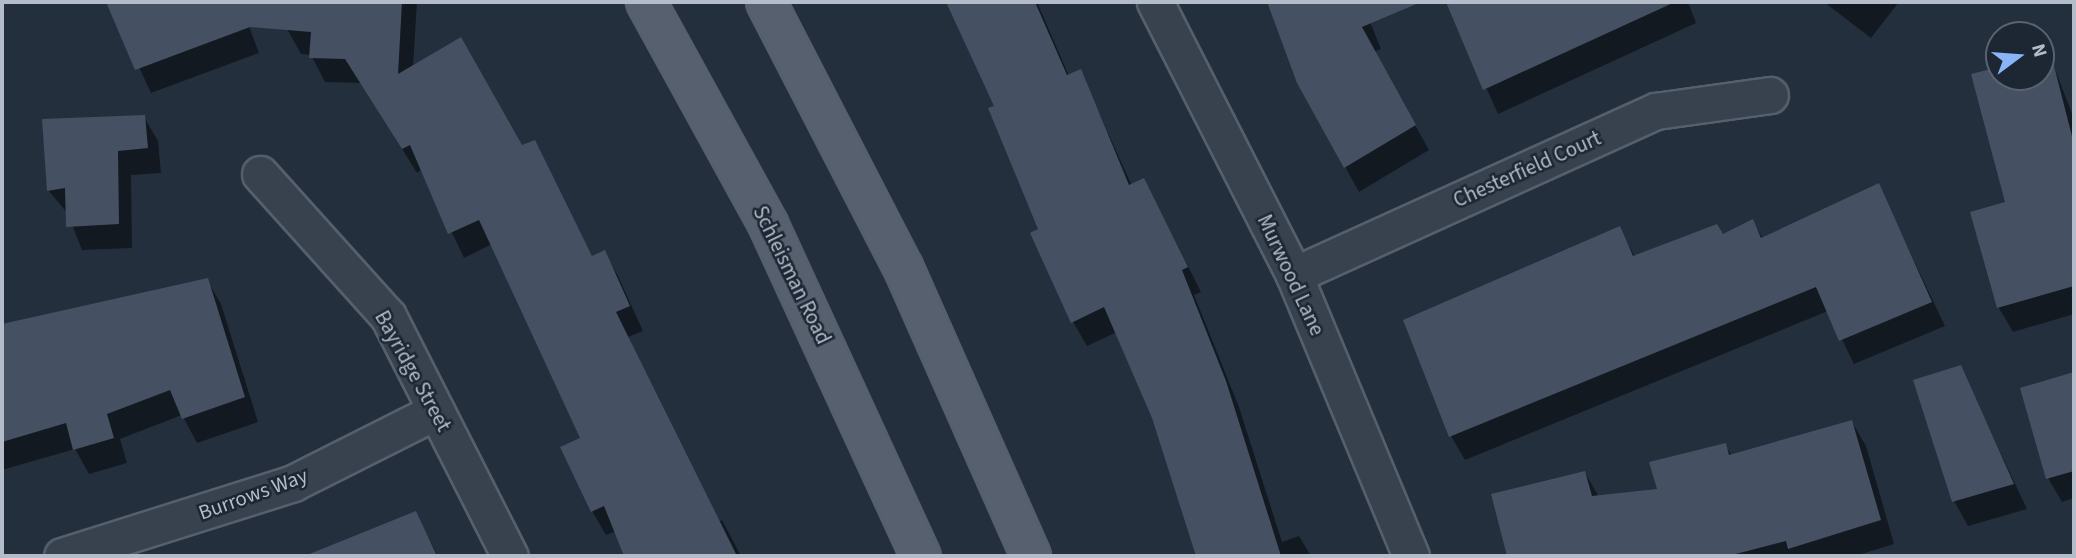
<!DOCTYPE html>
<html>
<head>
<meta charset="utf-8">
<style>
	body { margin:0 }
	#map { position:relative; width:2076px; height:558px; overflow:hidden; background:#242f3e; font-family:"Source Sans 3",sans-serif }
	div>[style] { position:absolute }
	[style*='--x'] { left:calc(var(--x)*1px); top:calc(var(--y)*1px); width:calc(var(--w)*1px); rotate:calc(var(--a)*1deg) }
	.shadow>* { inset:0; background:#0007 }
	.building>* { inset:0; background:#455162 }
	.roads { filter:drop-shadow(2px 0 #565f6c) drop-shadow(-2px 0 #565f6c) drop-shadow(0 2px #565f6c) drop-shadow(0 -2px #565f6c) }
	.minor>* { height:35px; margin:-17.5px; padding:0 17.5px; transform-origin:17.5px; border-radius:17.5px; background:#38414e }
	.primary>* { height:38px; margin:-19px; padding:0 19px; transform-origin:19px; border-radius:19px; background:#56606e }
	span { translate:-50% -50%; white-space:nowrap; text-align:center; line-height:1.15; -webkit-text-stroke:5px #1d2633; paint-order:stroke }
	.street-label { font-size:21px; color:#b4bcc9 }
	.frame { position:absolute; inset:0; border:4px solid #b4bcc9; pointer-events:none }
	.north { position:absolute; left:1985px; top:21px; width:70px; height:70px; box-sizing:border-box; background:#1d2633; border:2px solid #59626f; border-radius:50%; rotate:74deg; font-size:19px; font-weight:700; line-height:28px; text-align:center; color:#b4bcc9 }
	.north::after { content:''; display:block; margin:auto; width:24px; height:32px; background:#8ab4f8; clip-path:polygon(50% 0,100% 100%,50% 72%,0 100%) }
</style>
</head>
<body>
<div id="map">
	<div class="shadow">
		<i style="clip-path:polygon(109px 2px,240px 2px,259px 53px,151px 93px)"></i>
		<i style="clip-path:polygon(288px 2px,417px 2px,413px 67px,522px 148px,534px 142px,593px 258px,604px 252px,618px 276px,643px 331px,628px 337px,716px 523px,722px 520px,741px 556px,626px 556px,616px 531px,606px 535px,592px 511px,583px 439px,492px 244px,464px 258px,422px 169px,417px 173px,361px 83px,325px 82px,311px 55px,301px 54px,287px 29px)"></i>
		<i style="clip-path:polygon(948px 2px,1037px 2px,1069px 76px,1080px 71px,1132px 186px,1157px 205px,1201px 292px,1194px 295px,1239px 407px,1282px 542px,1299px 536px,1311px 556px,1197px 556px,1154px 418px,1117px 332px,1087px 346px,1073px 322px,996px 106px)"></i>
		<i style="clip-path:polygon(1267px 2px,1362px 2px,1381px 49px,1374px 52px,1429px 150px,1359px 192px,1299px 83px)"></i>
		<i style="clip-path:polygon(1448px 2px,1688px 2px,1696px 23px,1498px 114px)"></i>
		<i style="clip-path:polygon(1824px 2px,1899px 2px,1871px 38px)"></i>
		<i style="clip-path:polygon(2050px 56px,2074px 119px,2074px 314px,2013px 332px,1999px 308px,1972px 213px,2007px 203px,1974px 75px,1999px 69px,1999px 77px,2041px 77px,2041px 59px)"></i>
		<i style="clip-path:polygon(144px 117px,158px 141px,161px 173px,131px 175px,132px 248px,82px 250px,68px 214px,48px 190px)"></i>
		<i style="clip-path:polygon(1878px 185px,1945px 326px,1854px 364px,1828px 311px,1465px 460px,1451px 436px,1619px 228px,1635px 257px,1723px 236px,1753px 221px,1763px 239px)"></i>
		<i style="clip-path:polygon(207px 280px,221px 304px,258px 422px,197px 443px,182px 415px,120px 439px,127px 463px,89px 474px,75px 449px,2px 470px,2px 476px,2px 328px)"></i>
		<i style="clip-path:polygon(1960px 367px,2027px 509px,1968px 526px,1954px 501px)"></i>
		<i style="clip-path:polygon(2074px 374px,2074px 498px,2062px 502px,2048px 478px,2022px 389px)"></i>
		<i style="clip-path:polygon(1852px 422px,1866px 446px,1894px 544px,1855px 556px,1509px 556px,1493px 496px,1585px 473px,1599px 497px,1659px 490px,1725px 445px,1732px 456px)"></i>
		<i style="clip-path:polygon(416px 513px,438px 556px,343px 556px,368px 545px)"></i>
	</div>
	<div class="building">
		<i style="clip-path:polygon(106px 2px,402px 2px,398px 74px,461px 37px,522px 145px,535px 140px,592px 256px,605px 250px,630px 306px,616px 312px,737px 556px,624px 556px,604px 506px,591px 512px,560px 447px,580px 438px,479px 220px,448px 234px,410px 145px,402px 149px,345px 59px,309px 58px,311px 32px,250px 27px,135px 70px)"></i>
		<i style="clip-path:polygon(946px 2px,1035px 2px,1067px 75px,1081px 69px,1129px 185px,1144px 178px,1188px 267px,1182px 270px,1226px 381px,1281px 556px,1196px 556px,1152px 418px,1104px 307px,1071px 323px,1030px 233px,1038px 229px,988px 108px,994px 106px)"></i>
		<i style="clip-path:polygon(1267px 2px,1421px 2px,1362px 27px,1416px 125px,1344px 168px,1297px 83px)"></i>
		<i style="clip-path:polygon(1446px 2px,1675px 2px,1483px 90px)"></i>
		<i style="clip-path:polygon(2051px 54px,2074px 144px,2074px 286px,1997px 308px,1970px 212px,2005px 202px,1971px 74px,1999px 67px,1999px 77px,2041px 77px,2041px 57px)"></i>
		<i style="clip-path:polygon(145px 115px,148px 148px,118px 151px,119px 224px,66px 227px,65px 188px,47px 191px,42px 119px)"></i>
		<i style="clip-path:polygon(1879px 183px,1932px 302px,1839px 341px,1816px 287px,1449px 437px,1403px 320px,1620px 226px,1633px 256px,1717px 224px,1723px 234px,1753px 219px,1761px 238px)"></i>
		<i style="clip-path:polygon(208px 278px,245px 397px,182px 419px,170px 390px,107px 414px,114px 438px,73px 450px,66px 423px,2px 442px,2px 324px)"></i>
		<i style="clip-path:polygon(1961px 365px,2014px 484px,1952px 502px,1913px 380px)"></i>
		<i style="clip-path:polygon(2074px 372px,2074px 471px,2046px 479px,2020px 388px)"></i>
		<i style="clip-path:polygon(1852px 420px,1881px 520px,1788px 549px,1786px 541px,1728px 556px,1507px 556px,1491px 494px,1585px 471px,1592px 496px,1657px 489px,1649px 462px,1726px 443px,1729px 455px)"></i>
		<i style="clip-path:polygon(416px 511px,437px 556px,308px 556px,307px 555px)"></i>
	</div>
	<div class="roads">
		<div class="minor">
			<i style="--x:1155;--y:2;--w:306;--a:63"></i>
			<i style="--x:1294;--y:275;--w:304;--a:67.4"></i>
			<i style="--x:260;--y:174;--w:191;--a:48"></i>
			<i style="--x:388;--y:316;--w:269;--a:63.1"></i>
			<i style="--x:1294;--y:275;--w:397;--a:-24.4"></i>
			<i style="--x:1656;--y:111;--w:115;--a:-8"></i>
			<i style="--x:62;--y:556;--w:242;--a:-17.5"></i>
			<i style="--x:293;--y:483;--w:160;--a:-26.7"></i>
		</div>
		<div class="primary">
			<i style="--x:646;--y:2;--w:253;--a:61.2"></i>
			<i style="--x:768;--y:224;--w:366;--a:65.3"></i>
			<i style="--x:766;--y:2;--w:298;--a:62.7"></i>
			<i style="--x:903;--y:267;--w:316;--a:66.1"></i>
		</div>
	</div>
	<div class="street-label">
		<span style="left:1527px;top:169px;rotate:-24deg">Chesterfield Court</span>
		<span style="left:792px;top:275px;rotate:64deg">Schleisman Road</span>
		<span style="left:1291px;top:275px;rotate:65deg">Murwood Lane</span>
		<span style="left:413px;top:371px;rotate:61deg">Bayridge Street</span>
		<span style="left:253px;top:494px;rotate:-20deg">Burrows Way</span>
	</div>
	<div class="frame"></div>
	<div class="north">N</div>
</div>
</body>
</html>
